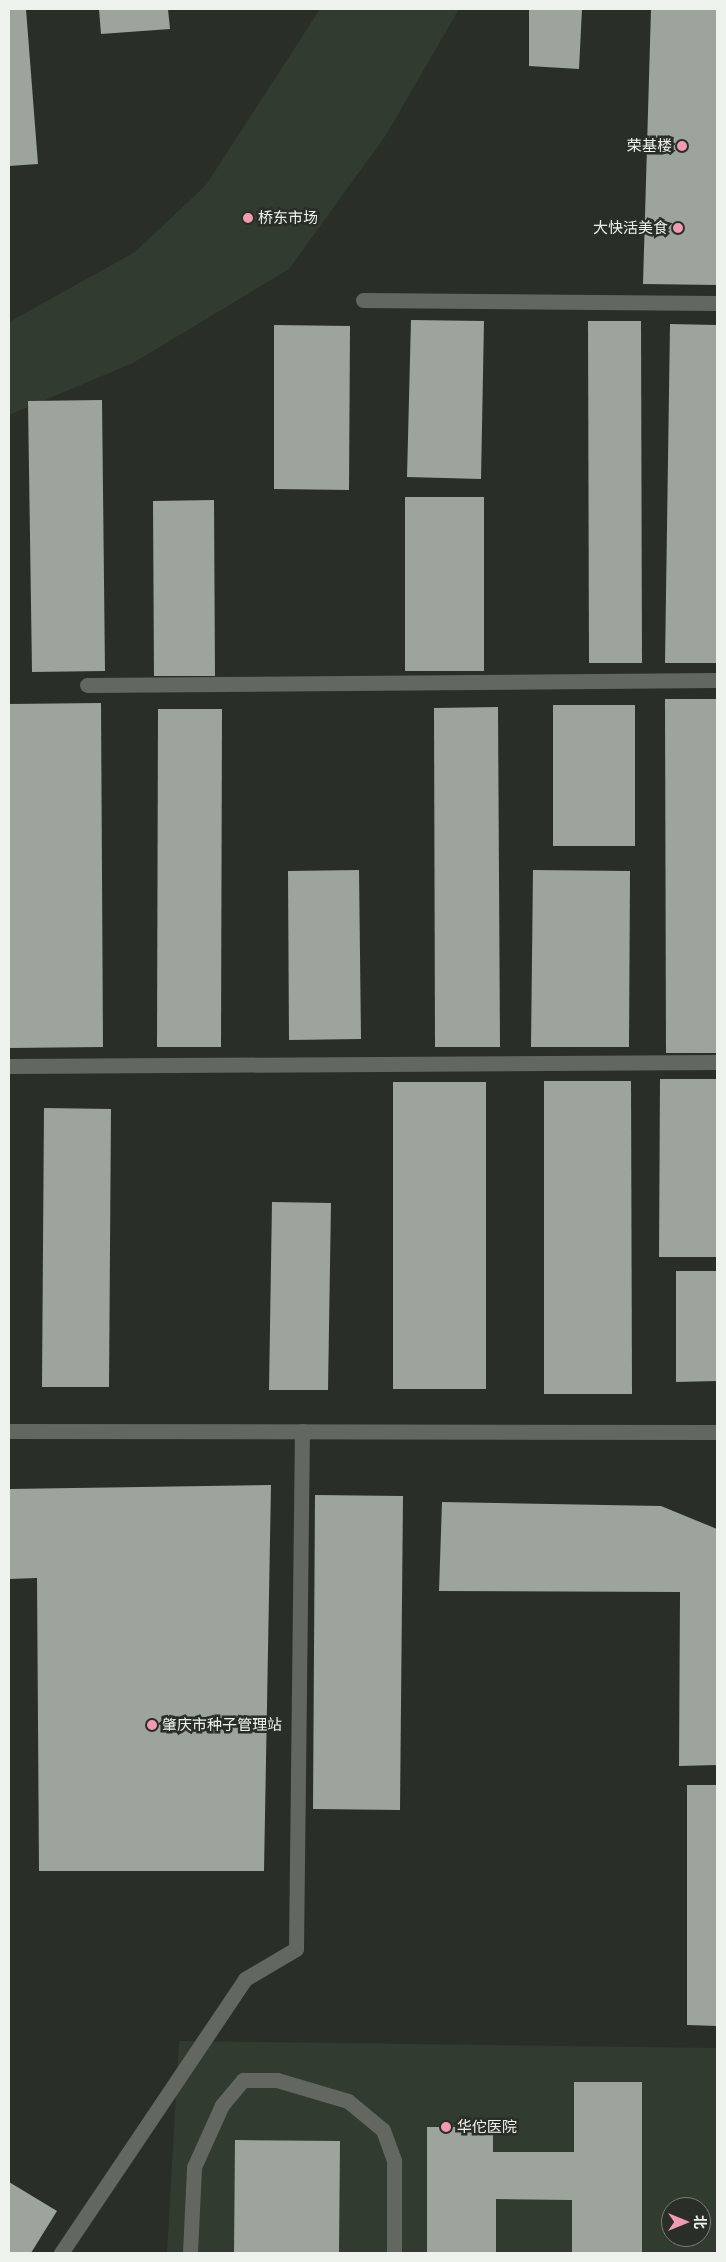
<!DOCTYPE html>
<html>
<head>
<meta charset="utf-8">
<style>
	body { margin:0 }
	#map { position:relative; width:726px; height:2262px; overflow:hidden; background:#292f27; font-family:Lato,"Noto Sans SC",sans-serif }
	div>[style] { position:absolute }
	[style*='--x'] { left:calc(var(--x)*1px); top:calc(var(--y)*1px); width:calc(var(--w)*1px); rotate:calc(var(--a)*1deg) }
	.built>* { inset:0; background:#313b2f }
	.building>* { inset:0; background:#9ca49b }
	.lane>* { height:15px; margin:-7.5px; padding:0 7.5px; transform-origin:7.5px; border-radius:7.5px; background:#626860 }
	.street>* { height:15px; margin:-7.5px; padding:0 7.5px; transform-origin:7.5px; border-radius:7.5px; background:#626860 }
	.dots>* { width:14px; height:14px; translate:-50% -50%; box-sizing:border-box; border:2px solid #292f27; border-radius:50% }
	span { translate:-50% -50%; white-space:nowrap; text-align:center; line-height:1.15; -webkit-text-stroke:5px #292f27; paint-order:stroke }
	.poi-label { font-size:15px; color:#eef2ed }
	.right { translate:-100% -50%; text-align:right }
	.left { translate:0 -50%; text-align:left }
	.frame { position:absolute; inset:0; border:10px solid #eef2ed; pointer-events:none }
	.north { position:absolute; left:661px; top:2197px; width:50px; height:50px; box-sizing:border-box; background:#292f27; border:1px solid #787d76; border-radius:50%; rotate:90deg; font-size:14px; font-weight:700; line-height:20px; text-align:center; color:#eef2ed }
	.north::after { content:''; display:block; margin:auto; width:18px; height:22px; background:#f29ab0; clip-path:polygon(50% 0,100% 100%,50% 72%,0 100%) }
</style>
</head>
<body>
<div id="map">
	<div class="built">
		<i style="clip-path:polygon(320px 9px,459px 9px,386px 135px,289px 269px,133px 363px,9px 415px,9px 322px,135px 252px,206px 185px)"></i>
		<i style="clip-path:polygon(evenodd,179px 2041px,717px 2048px,717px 2253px,167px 2253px,179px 2041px,671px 2207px,701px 2207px,701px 2237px,671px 2237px,671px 2207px)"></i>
	</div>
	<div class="building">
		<i style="clip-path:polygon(26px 9px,38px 164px,9px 166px,9px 10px)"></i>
		<i style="clip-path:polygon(99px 9px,168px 9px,170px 29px,101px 34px)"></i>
		<i style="clip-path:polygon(529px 9px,582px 9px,579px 69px,529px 66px)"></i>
		<i style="clip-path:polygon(651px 9px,717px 9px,717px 285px,643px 284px)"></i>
		<i style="clip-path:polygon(411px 320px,484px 321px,481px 479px,407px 477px)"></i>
		<i style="clip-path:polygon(588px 321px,641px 321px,642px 663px,589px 663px)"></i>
		<i style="clip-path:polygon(670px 324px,717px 325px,717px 663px,665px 663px)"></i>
		<i style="clip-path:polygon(274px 325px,350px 326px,349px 490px,274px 489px)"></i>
		<i style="clip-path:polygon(102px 400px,105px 671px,32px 672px,28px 401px)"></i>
		<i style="clip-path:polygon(405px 497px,484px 497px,484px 671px,405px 671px)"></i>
		<i style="clip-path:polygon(214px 500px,215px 676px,154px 676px,153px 501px)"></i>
		<i style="clip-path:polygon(665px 699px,717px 699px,717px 1053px,666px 1053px)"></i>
		<i style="clip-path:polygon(101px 703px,103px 1047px,9px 1048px,9px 704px)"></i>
		<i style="clip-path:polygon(553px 705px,635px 705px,635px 846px,553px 846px)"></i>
		<i style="clip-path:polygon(498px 707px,500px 1047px,435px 1047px,434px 708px)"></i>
		<i style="clip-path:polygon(158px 709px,222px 709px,221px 1047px,157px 1047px)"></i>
		<i style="clip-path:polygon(359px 870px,361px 1039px,289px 1040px,288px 871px)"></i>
		<i style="clip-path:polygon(533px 870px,630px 871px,629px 1047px,531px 1047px)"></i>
		<i style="clip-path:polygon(660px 1079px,717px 1079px,717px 1257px,659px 1257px)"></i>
		<i style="clip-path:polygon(544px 1081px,631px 1081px,632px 1394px,544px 1394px)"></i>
		<i style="clip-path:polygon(393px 1082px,486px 1082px,486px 1389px,393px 1389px)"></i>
		<i style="clip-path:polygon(44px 1108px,111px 1109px,109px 1387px,42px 1387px)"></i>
		<i style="clip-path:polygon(272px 1202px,331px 1203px,328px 1390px,269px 1390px)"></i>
		<i style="clip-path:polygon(676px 1271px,717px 1271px,717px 1381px,676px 1382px)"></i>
		<i style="clip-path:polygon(271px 1485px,264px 1871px,39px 1871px,37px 1578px,9px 1579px,9px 1489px)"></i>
		<i style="clip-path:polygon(315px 1495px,403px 1496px,400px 1810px,313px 1809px)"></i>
		<i style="clip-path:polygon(442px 1502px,661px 1506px,717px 1529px,717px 1765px,679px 1766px,680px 1592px,439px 1591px)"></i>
		<i style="clip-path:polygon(687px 1785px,717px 1785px,717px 2026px,687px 2025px)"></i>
		<i style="clip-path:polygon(574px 2082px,642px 2082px,642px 2253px,572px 2253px,572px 2200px,496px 2199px,496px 2253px,427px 2253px,427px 2127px,493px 2127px,493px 2152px,574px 2152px)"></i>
		<i style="clip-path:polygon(235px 2140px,340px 2141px,339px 2253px,234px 2253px)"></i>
		<i style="clip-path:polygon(9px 2182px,57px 2211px,31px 2253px,9px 2253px)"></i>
	</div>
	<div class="lane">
		<i style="--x:61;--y:2253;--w:330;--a:-56.1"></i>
		<i style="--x:245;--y:1979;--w:59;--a:-30.5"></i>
		<i style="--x:296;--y:1949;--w:518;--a:-89.34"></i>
		<i style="--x:190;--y:2253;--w:86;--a:-87.3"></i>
		<i style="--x:194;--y:2167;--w:68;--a:-65.7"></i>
		<i style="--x:222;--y:2105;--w:33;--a:-50"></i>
		<i style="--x:243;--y:2080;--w:34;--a:0"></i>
		<i style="--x:277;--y:2080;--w:74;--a:16.5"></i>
		<i style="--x:348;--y:2101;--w:45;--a:39.6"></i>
		<i style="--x:383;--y:2130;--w:32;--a:70"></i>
		<i style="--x:394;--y:2160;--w:93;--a:90"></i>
	</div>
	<div class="street">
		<i style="--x:363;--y:300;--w:354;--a:0.5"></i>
		<i style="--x:87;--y:685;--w:630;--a:-0.45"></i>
		<i style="--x:9;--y:1066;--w:708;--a:-0.32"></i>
		<i style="--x:9;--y:1431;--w:708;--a:0.08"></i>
	</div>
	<div class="dots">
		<i style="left:682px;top:146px;background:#f29ab0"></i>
		<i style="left:248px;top:218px;background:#f29ab0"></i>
		<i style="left:678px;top:228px;background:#f29ab0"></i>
		<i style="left:152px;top:1725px;background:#f29ab0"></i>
		<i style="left:446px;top:2127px;background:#f29ab0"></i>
	</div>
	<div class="poi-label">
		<span class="right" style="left:672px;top:146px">荣基楼</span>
		<span class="left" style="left:258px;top:218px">桥东市场</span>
		<span class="right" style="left:668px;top:228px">大快活美食</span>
		<span class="left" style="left:162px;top:1725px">肇庆市种子管理站</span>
		<span class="left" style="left:457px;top:2127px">华佗医院</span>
	</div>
	<div class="frame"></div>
	<div class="north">北</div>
</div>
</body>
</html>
